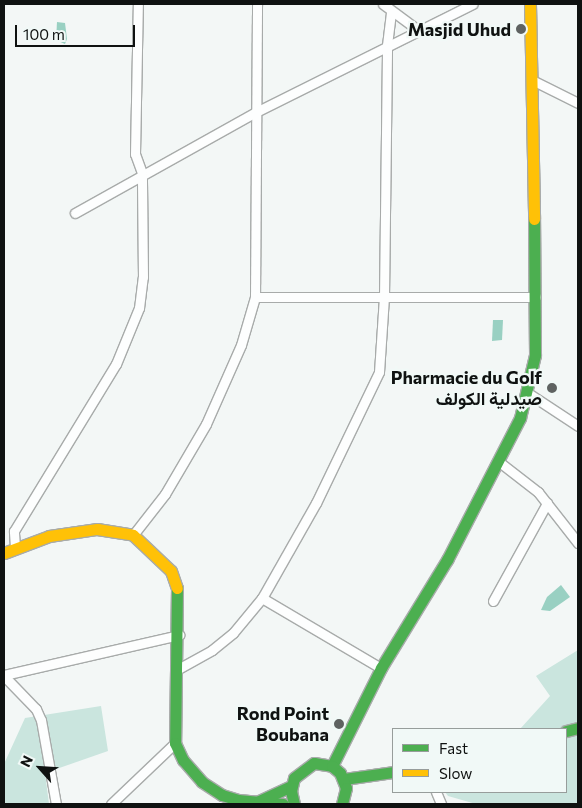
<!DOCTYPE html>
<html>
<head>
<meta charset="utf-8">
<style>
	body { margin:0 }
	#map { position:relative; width:582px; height:808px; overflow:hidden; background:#f3f7f6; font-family:Commissioner,Vazirmatn,sans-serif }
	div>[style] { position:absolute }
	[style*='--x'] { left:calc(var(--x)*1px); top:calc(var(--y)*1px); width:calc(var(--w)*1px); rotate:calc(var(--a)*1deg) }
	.green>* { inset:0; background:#cae5de }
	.water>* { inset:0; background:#99d0c2 }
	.roads { filter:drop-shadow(1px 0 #a8abaa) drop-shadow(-1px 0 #a8abaa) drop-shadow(0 1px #a8abaa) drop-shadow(0 -1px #a8abaa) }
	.street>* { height:9px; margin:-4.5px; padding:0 4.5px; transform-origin:4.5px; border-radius:4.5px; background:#fdfefe }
	.fast>* { height:11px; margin:-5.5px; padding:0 5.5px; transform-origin:5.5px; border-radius:5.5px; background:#4caf50 }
	.slow>* { height:11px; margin:-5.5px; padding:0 5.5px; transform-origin:5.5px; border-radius:5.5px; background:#ffc107 }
	.dots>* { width:14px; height:14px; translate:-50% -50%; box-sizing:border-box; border:2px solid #f1f9f7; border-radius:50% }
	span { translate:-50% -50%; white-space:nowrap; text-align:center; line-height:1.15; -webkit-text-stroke:4.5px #f1f9f7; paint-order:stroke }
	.poi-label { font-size:18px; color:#0f1211; font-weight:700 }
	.right { translate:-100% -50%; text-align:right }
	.frame { position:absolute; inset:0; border:5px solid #0f1211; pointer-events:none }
	.legend { position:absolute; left:392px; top:728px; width:175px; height:65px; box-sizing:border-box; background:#f1f9f7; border:1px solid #979d9b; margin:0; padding:6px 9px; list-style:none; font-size:15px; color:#0f1211 }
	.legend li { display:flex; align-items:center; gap:10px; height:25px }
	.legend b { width:25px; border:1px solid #979d9b }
	.north { position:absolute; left:15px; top:743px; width:50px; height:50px; -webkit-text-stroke:4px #f1f9f7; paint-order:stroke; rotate:296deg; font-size:14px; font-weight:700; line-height:20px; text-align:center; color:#0f1211 }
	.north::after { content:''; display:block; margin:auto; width:18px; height:22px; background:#0f1211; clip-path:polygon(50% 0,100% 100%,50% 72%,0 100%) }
	.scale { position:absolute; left:15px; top:25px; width:120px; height:22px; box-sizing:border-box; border:2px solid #0f1211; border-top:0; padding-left:6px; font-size:15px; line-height:18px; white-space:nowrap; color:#0f1211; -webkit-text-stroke:4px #f1f9f7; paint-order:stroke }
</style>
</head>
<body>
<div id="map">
	<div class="green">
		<i style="clip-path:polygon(578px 650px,578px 804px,476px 804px,448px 796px,445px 792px,566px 792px,566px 729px,520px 729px,550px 696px,536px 676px)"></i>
		<i style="clip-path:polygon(101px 706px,108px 751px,45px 773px,49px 804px,4px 804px,4px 764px,25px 718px)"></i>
	</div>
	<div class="water">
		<i style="clip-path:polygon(57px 22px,65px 23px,67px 39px,65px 44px,56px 40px)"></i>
		<i style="clip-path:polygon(493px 320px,503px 320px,502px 340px,492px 341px)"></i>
		<i style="clip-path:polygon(561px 585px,570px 597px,550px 611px,541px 610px,547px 597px)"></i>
	</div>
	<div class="roads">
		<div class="street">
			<i style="--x:383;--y:4;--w:44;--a:36.6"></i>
			<i style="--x:532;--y:80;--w:51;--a:26.6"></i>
			<i style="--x:75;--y:213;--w:207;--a:-29.2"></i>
			<i style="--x:256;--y:112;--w:242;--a:-26.5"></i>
			<i style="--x:255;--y:297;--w:281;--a:0"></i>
			<i style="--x:528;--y:393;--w:60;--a:33.4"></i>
			<i style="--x:498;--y:461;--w:51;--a:37.8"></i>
			<i style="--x:538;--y:492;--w:65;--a:51.9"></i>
			<i style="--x:133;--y:535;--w:52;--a:-52"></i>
			<i style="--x:165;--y:494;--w:81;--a:-59.6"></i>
			<i style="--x:206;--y:424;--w:86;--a:-66.1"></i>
			<i style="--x:241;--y:345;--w:50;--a:-73.7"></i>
			<i style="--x:255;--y:297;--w:293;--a:-89.6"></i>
			<i style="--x:15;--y:547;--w:16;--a:-94"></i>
			<i style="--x:14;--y:531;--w:196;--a:-58.6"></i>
			<i style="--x:116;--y:364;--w:61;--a:-67.7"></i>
			<i style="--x:139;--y:308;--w:31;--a:-83"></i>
			<i style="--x:143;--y:277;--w:104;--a:-90.6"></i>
			<i style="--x:142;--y:173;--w:20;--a:-110"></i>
			<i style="--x:135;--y:154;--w:150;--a:-88.9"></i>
			<i style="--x:262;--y:598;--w:138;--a:30.5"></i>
			<i style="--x:493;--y:601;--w:112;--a:-61.1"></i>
			<i style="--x:178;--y:669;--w:39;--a:-29"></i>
			<i style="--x:212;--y:650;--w:27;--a:-39"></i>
			<i style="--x:233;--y:633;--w:45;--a:-50.4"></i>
			<i style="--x:262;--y:598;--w:109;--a:-60.4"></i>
			<i style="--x:316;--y:503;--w:145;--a:-64.3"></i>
			<i style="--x:379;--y:372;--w:75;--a:-86.2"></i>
			<i style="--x:384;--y:297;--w:252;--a:-89.3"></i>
			<i style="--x:387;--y:45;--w:33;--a:-83"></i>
			<i style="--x:4;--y:675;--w:180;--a:-12.9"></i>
			<i style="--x:4;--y:676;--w:46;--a:45.9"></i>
			<i style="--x:36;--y:709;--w:12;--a:66"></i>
			<i style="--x:41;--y:720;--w:85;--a:79.9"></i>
			<i style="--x:436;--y:792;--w:13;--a:67"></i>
			<i style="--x:111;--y:804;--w:88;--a:-43.6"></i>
		</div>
		<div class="fast">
			<i style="--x:177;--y:588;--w:155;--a:90.7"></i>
			<i style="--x:175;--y:743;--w:19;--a:65"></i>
			<i style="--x:183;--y:760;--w:29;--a:49"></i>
			<i style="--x:202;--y:782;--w:24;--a:33"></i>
			<i style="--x:222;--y:795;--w:17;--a:17"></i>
			<i style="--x:238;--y:800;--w:45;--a:5.1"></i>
			<i style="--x:566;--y:731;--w:12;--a:-14"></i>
			<i style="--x:332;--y:766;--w:110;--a:-63.4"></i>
			<i style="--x:381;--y:668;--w:127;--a:-58.6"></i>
			<i style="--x:447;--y:560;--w:160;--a:-62.8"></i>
			<i style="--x:520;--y:418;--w:65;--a:-76.6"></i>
			<i style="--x:535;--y:355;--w:136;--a:-90.4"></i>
			<i style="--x:344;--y:779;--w:49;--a:-8.1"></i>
			<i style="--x:259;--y:801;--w:35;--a:-25"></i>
			<i style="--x:294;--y:804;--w:13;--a:-103"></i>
			<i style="--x:291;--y:791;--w:13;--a:-77"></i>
			<i style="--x:294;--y:778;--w:25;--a:-37"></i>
			<i style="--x:314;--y:763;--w:18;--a:9"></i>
			<i style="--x:332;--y:766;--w:11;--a:41"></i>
			<i style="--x:340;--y:773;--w:16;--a:68"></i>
			<i style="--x:346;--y:788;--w:16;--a:104"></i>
		</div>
		<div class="slow">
			<i style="--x:530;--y:4;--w:215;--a:88.9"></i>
			<i style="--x:4;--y:553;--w:48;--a:-20.7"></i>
			<i style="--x:49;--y:536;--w:49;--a:-8.3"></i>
			<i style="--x:97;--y:529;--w:36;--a:9"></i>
			<i style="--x:133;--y:535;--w:52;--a:43.5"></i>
			<i style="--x:171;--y:571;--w:18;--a:71"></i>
		</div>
	</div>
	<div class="dots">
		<i style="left:521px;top:29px;background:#5f6261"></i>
		<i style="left:552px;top:388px;background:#5f6261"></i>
		<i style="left:339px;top:724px;background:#5f6261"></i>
	</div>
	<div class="poi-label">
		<span class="right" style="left:511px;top:29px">Masjid Uhud</span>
		<span class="right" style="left:542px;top:388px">Pharmacie du Golf<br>صيدلية الكولف</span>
		<span class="right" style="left:329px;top:724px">Rond Point<br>Boubana</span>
	</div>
	<div class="frame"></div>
	<ul class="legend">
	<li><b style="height:6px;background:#4caf50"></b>Fast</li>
	<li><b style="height:6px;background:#ffc107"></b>Slow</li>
	</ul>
	<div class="north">N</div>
	<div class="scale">100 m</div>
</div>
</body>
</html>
